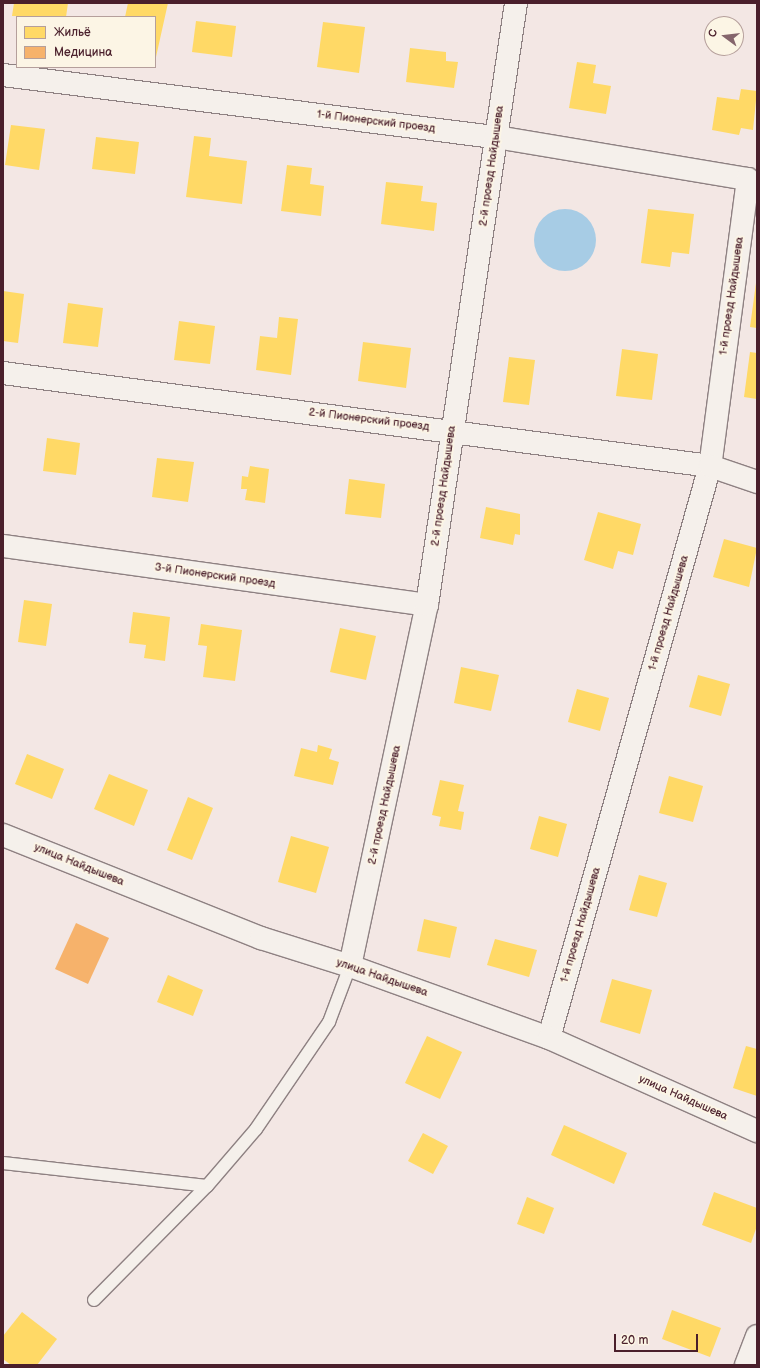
<!DOCTYPE html>
<html>
<head>
<meta charset="utf-8">
<style>
	body { margin:0 }
	#map { position:relative; width:760px; height:1368px; overflow:hidden; background:#f3e7e4; font-family:"Balsamiq Sans",sans-serif }
	div>[style] { position:absolute }
	[style*='--x'] { left:calc(var(--x)*1px); top:calc(var(--y)*1px); width:calc(var(--w)*1px); rotate:calc(var(--a)*1deg) }
	.water>* { inset:0; background:#a7cce5 }
	.round { border-radius:50% }
	.homes>* { inset:0; background:#ffd966 }
	.health>* { inset:0; background:#f6b26b }
	.roads { filter:drop-shadow(1px 0 #8e8182) drop-shadow(-1px 0 #8e8182) drop-shadow(0 1px #8e8182) drop-shadow(0 -1px #8e8182) }
	.service>* { height:12px; margin:-6px; padding:0 6px; transform-origin:6px; border-radius:6px; background:#f5f0eb }
	.minor>* { height:22px; margin:-11px; padding:0 11px; transform-origin:11px; border-radius:11px; background:#f5f0eb }
	span { translate:-50% -50%; white-space:nowrap; text-align:center; line-height:1.15; -webkit-text-stroke:4px #fcf5e5; paint-order:stroke }
	.street-label { font-size:11px; color:#4a1f2b }
	.frame { position:absolute; inset:0; border:4px solid #4a1f2b; pointer-events:none }
	.legend { position:absolute; left:16px; top:16px; width:140px; height:52px; box-sizing:border-box; background:#fcf5e5; border:1px solid #b59f9b; margin:0; padding:5px 7px; list-style:none; font-size:12px; color:#4a1f2b }
	.legend li { display:flex; align-items:center; gap:8px; height:20px }
	.legend b { width:20px; border:1px solid #b59f9b }
	.north { position:absolute; left:704px; top:16px; width:40px; height:40px; box-sizing:border-box; background:#fcf5e5; border:1px solid #b59f9b; border-radius:50%; rotate:285deg; font-size:11px; font-weight:700; line-height:16px; text-align:center; color:#4a1f2b }
	.north::after { content:''; display:block; margin:auto; width:14px; height:18px; background:#85656c; clip-path:polygon(50% 0,100% 100%,50% 72%,0 100%) }
	.scale { position:absolute; left:614px; top:1334px; width:84px; height:18px; box-sizing:border-box; border:2px solid #4a1f2b; border-top:0; padding-left:5px; font-size:12px; line-height:14px; white-space:nowrap; color:#4a1f2b; -webkit-text-stroke:3px #fcf5e5; paint-order:stroke }
</style>
</head>
<body>
<div id="map">
	<div class="water">
		<i class="round" style="left:534px;top:209px;width:62px;height:62px"></i>
	</div>
	<div class="homes">
		<i style="clip-path:polygon(14px 3px,68px 3px,66px 17px,12px 16px)"></i>
		<i style="clip-path:polygon(128px 3px,168px 3px,156px 57px,155px 17px,125px 17px)"></i>
		<i style="clip-path:polygon(196px 21px,236px 26px,232px 57px,192px 52px)"></i>
		<i style="clip-path:polygon(323px 22px,365px 27px,359px 73px,317px 67px)"></i>
		<i style="clip-path:polygon(410px 48px,446px 52px,446px 61px,458px 62px,454px 88px,406px 82px)"></i>
		<i style="clip-path:polygon(577px 62px,596px 65px,593px 83px,611px 86px,606px 114px,569px 108px)"></i>
		<i style="clip-path:polygon(741px 89px,757px 91px,753px 130px,741px 128px,739px 135px,712px 130px,717px 97px,739px 100px)"></i>
		<i style="clip-path:polygon(11px 125px,45px 129px,39px 170px,5px 165px)"></i>
		<i style="clip-path:polygon(194px 136px,211px 138px,209px 156px,247px 161px,242px 204px,186px 197px)"></i>
		<i style="clip-path:polygon(96px 137px,139px 142px,135px 174px,92px 169px)"></i>
		<i style="clip-path:polygon(287px 165px,312px 168px,310px 184px,324px 186px,321px 216px,281px 211px)"></i>
		<i style="clip-path:polygon(386px 182px,423px 186px,421px 201px,437px 203px,434px 231px,381px 224px)"></i>
		<i style="clip-path:polygon(648px 209px,694px 214px,689px 254px,672px 252px,670px 267px,641px 263px)"></i>
		<i style="clip-path:polygon(756px 283px,757px 283px,757px 328px,750px 327px)"></i>
		<i style="clip-path:polygon(3px 291px,24px 294px,18px 343px,3px 341px)"></i>
		<i style="clip-path:polygon(68px 303px,103px 308px,98px 347px,63px 343px)"></i>
		<i style="clip-path:polygon(279px 317px,298px 319px,291px 375px,256px 370px,260px 336px,277px 338px)"></i>
		<i style="clip-path:polygon(179px 321px,215px 326px,210px 364px,174px 360px)"></i>
		<i style="clip-path:polygon(363px 342px,411px 348px,406px 388px,358px 381px)"></i>
		<i style="clip-path:polygon(622px 349px,658px 354px,652px 400px,616px 396px)"></i>
		<i style="clip-path:polygon(750px 352px,757px 353px,757px 399px,744px 397px)"></i>
		<i style="clip-path:polygon(509px 357px,535px 360px,529px 405px,503px 402px)"></i>
		<i style="clip-path:polygon(47px 438px,80px 443px,76px 475px,43px 471px)"></i>
		<i style="clip-path:polygon(157px 458px,194px 462px,188px 502px,152px 497px)"></i>
		<i style="clip-path:polygon(250px 466px,269px 469px,265px 503px,245px 500px,247px 489px,241px 489px,242px 476px,248px 477px)"></i>
		<i style="clip-path:polygon(349px 479px,385px 484px,381px 518px,345px 514px)"></i>
		<i style="clip-path:polygon(486px 507px,520px 514px,520px 535px,515px 534px,513px 545px,480px 538px)"></i>
		<i style="clip-path:polygon(598px 512px,641px 524px,633px 555px,618px 551px,613px 569px,584px 560px)"></i>
		<i style="clip-path:polygon(724px 539px,757px 548px,749px 587px,713px 577px)"></i>
		<i style="clip-path:polygon(24px 600px,52px 604px,46px 646px,18px 642px)"></i>
		<i style="clip-path:polygon(133px 612px,170px 617px,165px 661px,144px 658px,146px 645px,129px 643px)"></i>
		<i style="clip-path:polygon(201px 624px,242px 630px,235px 681px,203px 677px,207px 646px,198px 645px)"></i>
		<i style="clip-path:polygon(340px 628px,376px 636px,366px 680px,330px 672px)"></i>
		<i style="clip-path:polygon(461px 667px,499px 675px,491px 711px,454px 703px)"></i>
		<i style="clip-path:polygon(698px 675px,730px 684px,721px 716px,689px 707px)"></i>
		<i style="clip-path:polygon(577px 689px,609px 698px,600px 731px,568px 722px)"></i>
		<i style="clip-path:polygon(318px 745px,332px 749px,329px 759px,339px 762px,333px 785px,294px 776px,301px 748px,317px 752px)"></i>
		<i style="clip-path:polygon(27px 754px,64px 769px,52px 799px,15px 784px)"></i>
		<i style="clip-path:polygon(109px 774px,148px 790px,134px 826px,94px 809px)"></i>
		<i style="clip-path:polygon(669px 776px,703px 786px,693px 822px,659px 813px)"></i>
		<i style="clip-path:polygon(440px 780px,464px 785px,458px 811px,464px 812px,461px 830px,439px 826px,441px 817px,432px 815px)"></i>
		<i style="clip-path:polygon(188px 797px,213px 808px,192px 860px,167px 850px)"></i>
		<i style="clip-path:polygon(539px 816px,567px 824px,558px 857px,530px 849px)"></i>
		<i style="clip-path:polygon(291px 836px,329px 847px,316px 893px,278px 882px)"></i>
		<i style="clip-path:polygon(639px 875px,667px 883px,657px 917px,629px 910px)"></i>
		<i style="clip-path:polygon(424px 919px,457px 927px,450px 958px,417px 951px)"></i>
		<i style="clip-path:polygon(495px 939px,537px 950px,529px 977px,487px 965px)"></i>
		<i style="clip-path:polygon(168px 975px,203px 990px,193px 1016px,157px 1002px)"></i>
		<i style="clip-path:polygon(612px 979px,652px 990px,640px 1034px,600px 1022px)"></i>
		<i style="clip-path:polygon(427px 1036px,462px 1052px,440px 1099px,405px 1083px)"></i>
		<i style="clip-path:polygon(746px 1046px,757px 1049px,757px 1096px,733px 1088px)"></i>
		<i style="clip-path:polygon(564px 1125px,627px 1153px,614px 1184px,551px 1155px)"></i>
		<i style="clip-path:polygon(423px 1133px,448px 1146px,433px 1174px,408px 1161px)"></i>
		<i style="clip-path:polygon(714px 1192px,757px 1208px,757px 1226px,751px 1243px,702px 1225px)"></i>
		<i style="clip-path:polygon(527px 1197px,554px 1208px,544px 1234px,517px 1224px)"></i>
		<i style="clip-path:polygon(672px 1310px,721px 1328px,710px 1357px,662px 1339px)"></i>
		<i style="clip-path:polygon(22px 1312px,57px 1339px,37px 1365px,11px 1365px,3px 1359px,3px 1336px)"></i>
	</div>
	<div class="health">
		<i style="clip-path:polygon(76px 923px,109px 938px,88px 984px,55px 969px)"></i>
	</div>
	<div class="roads">
		<div class="service">
			<i style="--x:3;--y:1163;--w:205;--a:6.4"></i>
			<i style="--x:94;--y:1300;--w:161;--a:-45.3"></i>
			<i style="--x:207;--y:1186;--w:75;--a:-49.3"></i>
			<i style="--x:256;--y:1129;--w:130;--a:-55.7"></i>
			<i style="--x:329;--y:1022;--w:60;--a:-69.4"></i>
		</div>
		<div class="minor">
			<i style="--x:3;--y:75;--w:497;--a:7.2"></i>
			<i style="--x:496;--y:137;--w:255;--a:9.5"></i>
			<i style="--x:748;--y:179;--w:290;--a:97.5"></i>
			<i style="--x:710;--y:466;--w:594;--a:105.72"></i>
			<i style="--x:3;--y:373;--w:713;--a:7.49"></i>
			<i style="--x:710;--y:466;--w:50;--a:18.8"></i>
			<i style="--x:3;--y:546;--w:428;--a:7.9"></i>
			<i style="--x:3;--y:835;--w:278;--a:21.8"></i>
			<i style="--x:261;--y:938;--w:93;--a:17.5"></i>
			<i style="--x:350;--y:966;--w:212;--a:19.9"></i>
			<i style="--x:549;--y:1038;--w:228;--a:24.1"></i>
			<i style="--x:350;--y:966;--w:369;--a:-78"></i>
			<i style="--x:427;--y:605;--w:609;--a:-81.59"></i>
			<i style="--x:746;--y:1365;--w:31;--a:-69"></i>
		</div>
	</div>
	<div class="street-label">
		<span style="left:376px;top:122px;rotate:7deg">1-й Пионерский проезд</span>
		<span style="left:492px;top:166px;rotate:-82deg">2-й проезд Найдышева</span>
		<span style="left:732px;top:296px;rotate:-82deg">1-й проезд Найдышева</span>
		<span style="left:369px;top:420px;rotate:7deg">2-й Пионерский проезд</span>
		<span style="left:444px;top:486px;rotate:-82deg">2-й проезд Найдышева</span>
		<span style="left:215px;top:576px;rotate:8deg">3-й Пионерский проезд</span>
		<span style="left:669px;top:613px;rotate:-74deg">1-й проезд Найдышева</span>
		<span style="left:385px;top:805px;rotate:-78deg">2-й проезд Найдышева</span>
		<span style="left:79px;top:865px;rotate:22deg">улица Найдышева</span>
		<span style="left:581px;top:925px;rotate:-74deg">1-й проезд Найдышева</span>
		<span style="left:382px;top:978px;rotate:19deg">улица Найдышева</span>
		<span style="left:683px;top:1098px;rotate:24deg">улица Найдышева</span>
	</div>
	<div class="frame"></div>
	<ul class="legend">
	<li><b style="height:11px;background:#ffd966"></b>Жильё</li>
	<li><b style="height:11px;background:#f6b26b"></b>Медицина</li>
	</ul>
	<div class="north">С</div>
	<div class="scale">20 m</div>
</div>
</body>
</html>
